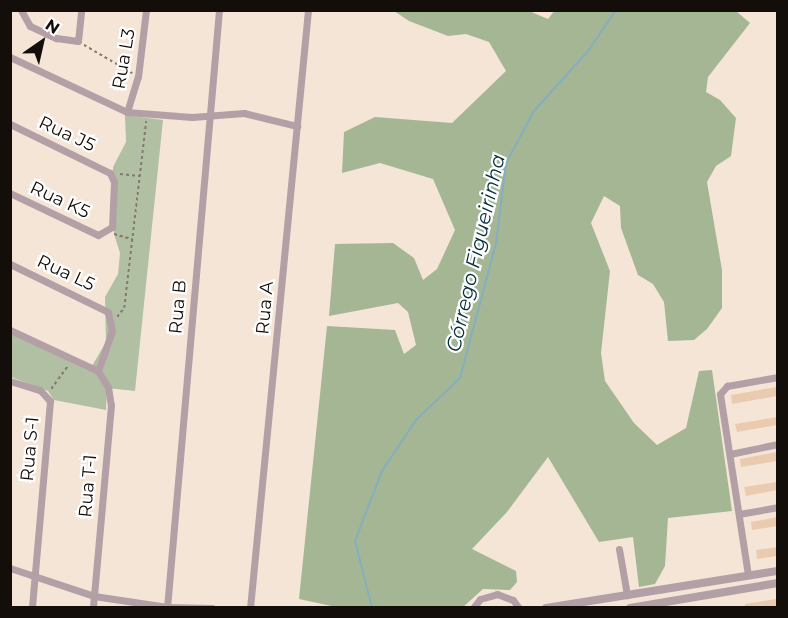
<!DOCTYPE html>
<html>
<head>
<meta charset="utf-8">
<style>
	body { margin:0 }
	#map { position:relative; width:788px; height:618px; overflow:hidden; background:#f4e5d7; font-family:Montserrat,sans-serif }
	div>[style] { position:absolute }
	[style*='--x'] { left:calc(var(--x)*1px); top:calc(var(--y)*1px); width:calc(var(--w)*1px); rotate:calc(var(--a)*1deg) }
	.green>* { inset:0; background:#b1bfa3 }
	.forest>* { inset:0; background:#a5b694 }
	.stream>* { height:2px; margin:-1px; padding:0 1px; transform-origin:1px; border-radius:1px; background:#83afbe }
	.building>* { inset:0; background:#ebcbb0 }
	.path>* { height:1.5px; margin-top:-0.75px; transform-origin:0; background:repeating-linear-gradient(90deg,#837970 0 3px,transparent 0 6px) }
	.minor>* { height:7px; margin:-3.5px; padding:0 3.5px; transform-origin:3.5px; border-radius:3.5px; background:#b3a0a6 }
	.tertiary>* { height:8px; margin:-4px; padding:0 4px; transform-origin:4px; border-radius:4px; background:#b3a0a6 }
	span { translate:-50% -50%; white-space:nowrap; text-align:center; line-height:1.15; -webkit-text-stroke:4.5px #fff; paint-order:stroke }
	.street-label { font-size:18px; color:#130e0a }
	.water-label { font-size:20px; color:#042f3b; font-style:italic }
	.frame { position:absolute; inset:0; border:12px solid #130e0a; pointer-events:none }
	.north { position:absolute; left:12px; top:12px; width:60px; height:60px; -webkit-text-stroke:4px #fff; paint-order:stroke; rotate:34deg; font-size:16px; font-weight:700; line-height:24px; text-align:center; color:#130e0a }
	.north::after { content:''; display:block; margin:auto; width:21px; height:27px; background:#130e0a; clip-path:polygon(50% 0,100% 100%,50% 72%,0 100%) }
</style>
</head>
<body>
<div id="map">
	<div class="green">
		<i style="clip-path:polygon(125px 115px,163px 120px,135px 391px,107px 388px,106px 410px,54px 400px,48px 391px,11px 377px,11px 334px,89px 371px,106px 342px,105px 297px,118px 274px,120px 253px,114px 234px,113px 167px,126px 142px)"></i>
	</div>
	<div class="forest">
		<i style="clip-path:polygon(555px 10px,736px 11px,750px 23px,708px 77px,706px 92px,720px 100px,736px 118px,731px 156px,716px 166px,707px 182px,722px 270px,722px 308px,707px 329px,694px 340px,668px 341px,664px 302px,653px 284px,638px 275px,621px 228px,620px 206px,604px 196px,591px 223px,610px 271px,601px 353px,605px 381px,634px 423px,657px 445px,686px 428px,699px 371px,712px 370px,732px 511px,668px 518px,665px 566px,655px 584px,639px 587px,633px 537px,599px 542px,548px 457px,507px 512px,472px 549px,516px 571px,517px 582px,510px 590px,483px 589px,462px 608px,336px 607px,299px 599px,327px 326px,395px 330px,404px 354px,416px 345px,408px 312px,398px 303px,329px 316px,335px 244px,393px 243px,414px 258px,423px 280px,437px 269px,455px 230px,433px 179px,380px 163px,342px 173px,344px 132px,375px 117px,452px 123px,506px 71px,489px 42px,466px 34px,448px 36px,409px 21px,394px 11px,529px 11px,548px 19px)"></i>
	</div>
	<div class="stream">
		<i style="--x:372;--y:608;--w:69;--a:-104.2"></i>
		<i style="--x:355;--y:541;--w:75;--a:-68.9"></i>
		<i style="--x:382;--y:471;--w:61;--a:-56.3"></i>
		<i style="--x:416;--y:420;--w:61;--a:-43.7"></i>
		<i style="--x:460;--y:378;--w:139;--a:-75"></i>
		<i style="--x:496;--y:244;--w:82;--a:-83"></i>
		<i style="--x:506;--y:163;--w:59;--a:-61.7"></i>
		<i style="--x:534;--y:111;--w:81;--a:-48"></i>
		<i style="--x:588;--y:51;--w:50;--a:-55.7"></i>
	</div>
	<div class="building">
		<i style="clip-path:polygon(776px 387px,777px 396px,732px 404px,731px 395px)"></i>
		<i style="clip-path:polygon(777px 417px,777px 425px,737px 432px,735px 424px)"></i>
		<i style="clip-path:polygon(777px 452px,777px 461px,741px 467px,740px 459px)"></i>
		<i style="clip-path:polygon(777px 482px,777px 490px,746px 496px,744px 487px)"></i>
		<i style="clip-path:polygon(777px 517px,777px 526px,752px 530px,751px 522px)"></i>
		<i style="clip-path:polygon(777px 547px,777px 556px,757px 559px,756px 550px)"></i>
		<i style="clip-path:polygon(776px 599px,777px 608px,745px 608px,745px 604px)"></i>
	</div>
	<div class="path">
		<i style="--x:84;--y:45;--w:56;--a:30.3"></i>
		<i style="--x:120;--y:174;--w:19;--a:6"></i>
		<i style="--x:114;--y:234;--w:19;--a:16"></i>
		<i style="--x:117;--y:317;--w:11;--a:-52"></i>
		<i style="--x:124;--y:308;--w:188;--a:-83.3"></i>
		<i style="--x:51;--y:389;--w:29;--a:-54"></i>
	</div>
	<div class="minor">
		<i style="--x:21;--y:10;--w:18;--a:61"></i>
		<i style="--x:30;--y:26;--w:29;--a:25"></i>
		<i style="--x:56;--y:38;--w:22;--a:8"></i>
		<i style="--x:78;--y:41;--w:31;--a:-84"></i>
		<i style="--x:10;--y:57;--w:129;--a:25.2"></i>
		<i style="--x:127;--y:112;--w:65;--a:4.4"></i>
		<i style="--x:192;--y:117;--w:52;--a:-4.4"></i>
		<i style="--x:244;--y:113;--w:55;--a:13.8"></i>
		<i style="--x:127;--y:112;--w:37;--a:-73"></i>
		<i style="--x:138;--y:77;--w:67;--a:-83.2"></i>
		<i style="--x:10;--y:124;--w:111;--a:26.1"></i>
		<i style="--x:110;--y:173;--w:10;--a:66"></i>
		<i style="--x:114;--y:182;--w:45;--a:92.5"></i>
		<i style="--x:112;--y:227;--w:16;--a:150"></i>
		<i style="--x:98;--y:235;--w:98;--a:-154.5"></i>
		<i style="--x:10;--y:264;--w:109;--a:26.1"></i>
		<i style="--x:108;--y:312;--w:19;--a:78"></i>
		<i style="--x:112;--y:331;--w:42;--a:109.3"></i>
		<i style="--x:10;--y:330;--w:97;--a:25"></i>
		<i style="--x:98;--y:371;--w:19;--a:58"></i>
		<i style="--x:108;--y:387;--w:18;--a:81"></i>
		<i style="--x:111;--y:405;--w:204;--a:95.1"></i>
		<i style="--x:10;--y:381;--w:31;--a:17"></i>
		<i style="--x:40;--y:390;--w:15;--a:48"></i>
		<i style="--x:50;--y:401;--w:208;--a:95"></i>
		<i style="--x:730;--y:454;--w:49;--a:-11.8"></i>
		<i style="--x:739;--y:514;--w:40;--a:-10"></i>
		<i style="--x:619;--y:549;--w:47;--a:80.1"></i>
		<i style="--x:10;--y:568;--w:89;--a:18.4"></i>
		<i style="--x:94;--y:596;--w:74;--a:8.6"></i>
		<i style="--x:167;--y:607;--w:45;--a:1.3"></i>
		<i style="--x:748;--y:575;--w:183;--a:-98.8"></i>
		<i style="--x:720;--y:394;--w:11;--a:-49"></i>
		<i style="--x:727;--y:386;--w:52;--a:-10"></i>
		<i style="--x:167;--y:608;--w:600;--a:-85.03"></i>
		<i style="--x:250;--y:608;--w:601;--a:-84.46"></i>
		<i style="--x:473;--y:608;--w:11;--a:-52"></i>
		<i style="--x:480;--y:599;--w:18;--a:-16"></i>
		<i style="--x:497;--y:594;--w:17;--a:21"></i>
		<i style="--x:513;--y:600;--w:10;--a:53"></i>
	</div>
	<div class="tertiary">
		<i style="--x:546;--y:608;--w:235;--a:-9.1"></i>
		<i style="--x:630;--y:608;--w:150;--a:-9.6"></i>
	</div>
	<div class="street-label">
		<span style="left:124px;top:59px;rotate:-80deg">Rua L3</span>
		<span style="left:67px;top:134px;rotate:25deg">Rua J5</span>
		<span style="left:60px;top:200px;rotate:25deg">Rua K5</span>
		<span style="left:66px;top:273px;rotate:25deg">Rua L5</span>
		<span style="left:178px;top:307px;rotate:-85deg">Rua B</span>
		<span style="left:265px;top:308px;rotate:-85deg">Rua A</span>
		<span style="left:30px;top:449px;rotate:-85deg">Rua S-1</span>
		<span style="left:88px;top:486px;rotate:-85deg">Rua T-1</span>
	</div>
	<div class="water-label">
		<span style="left:476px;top:253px;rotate:-77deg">Córrego Figueirinha</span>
	</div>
	<div class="frame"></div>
	<div class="north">N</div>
</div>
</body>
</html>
